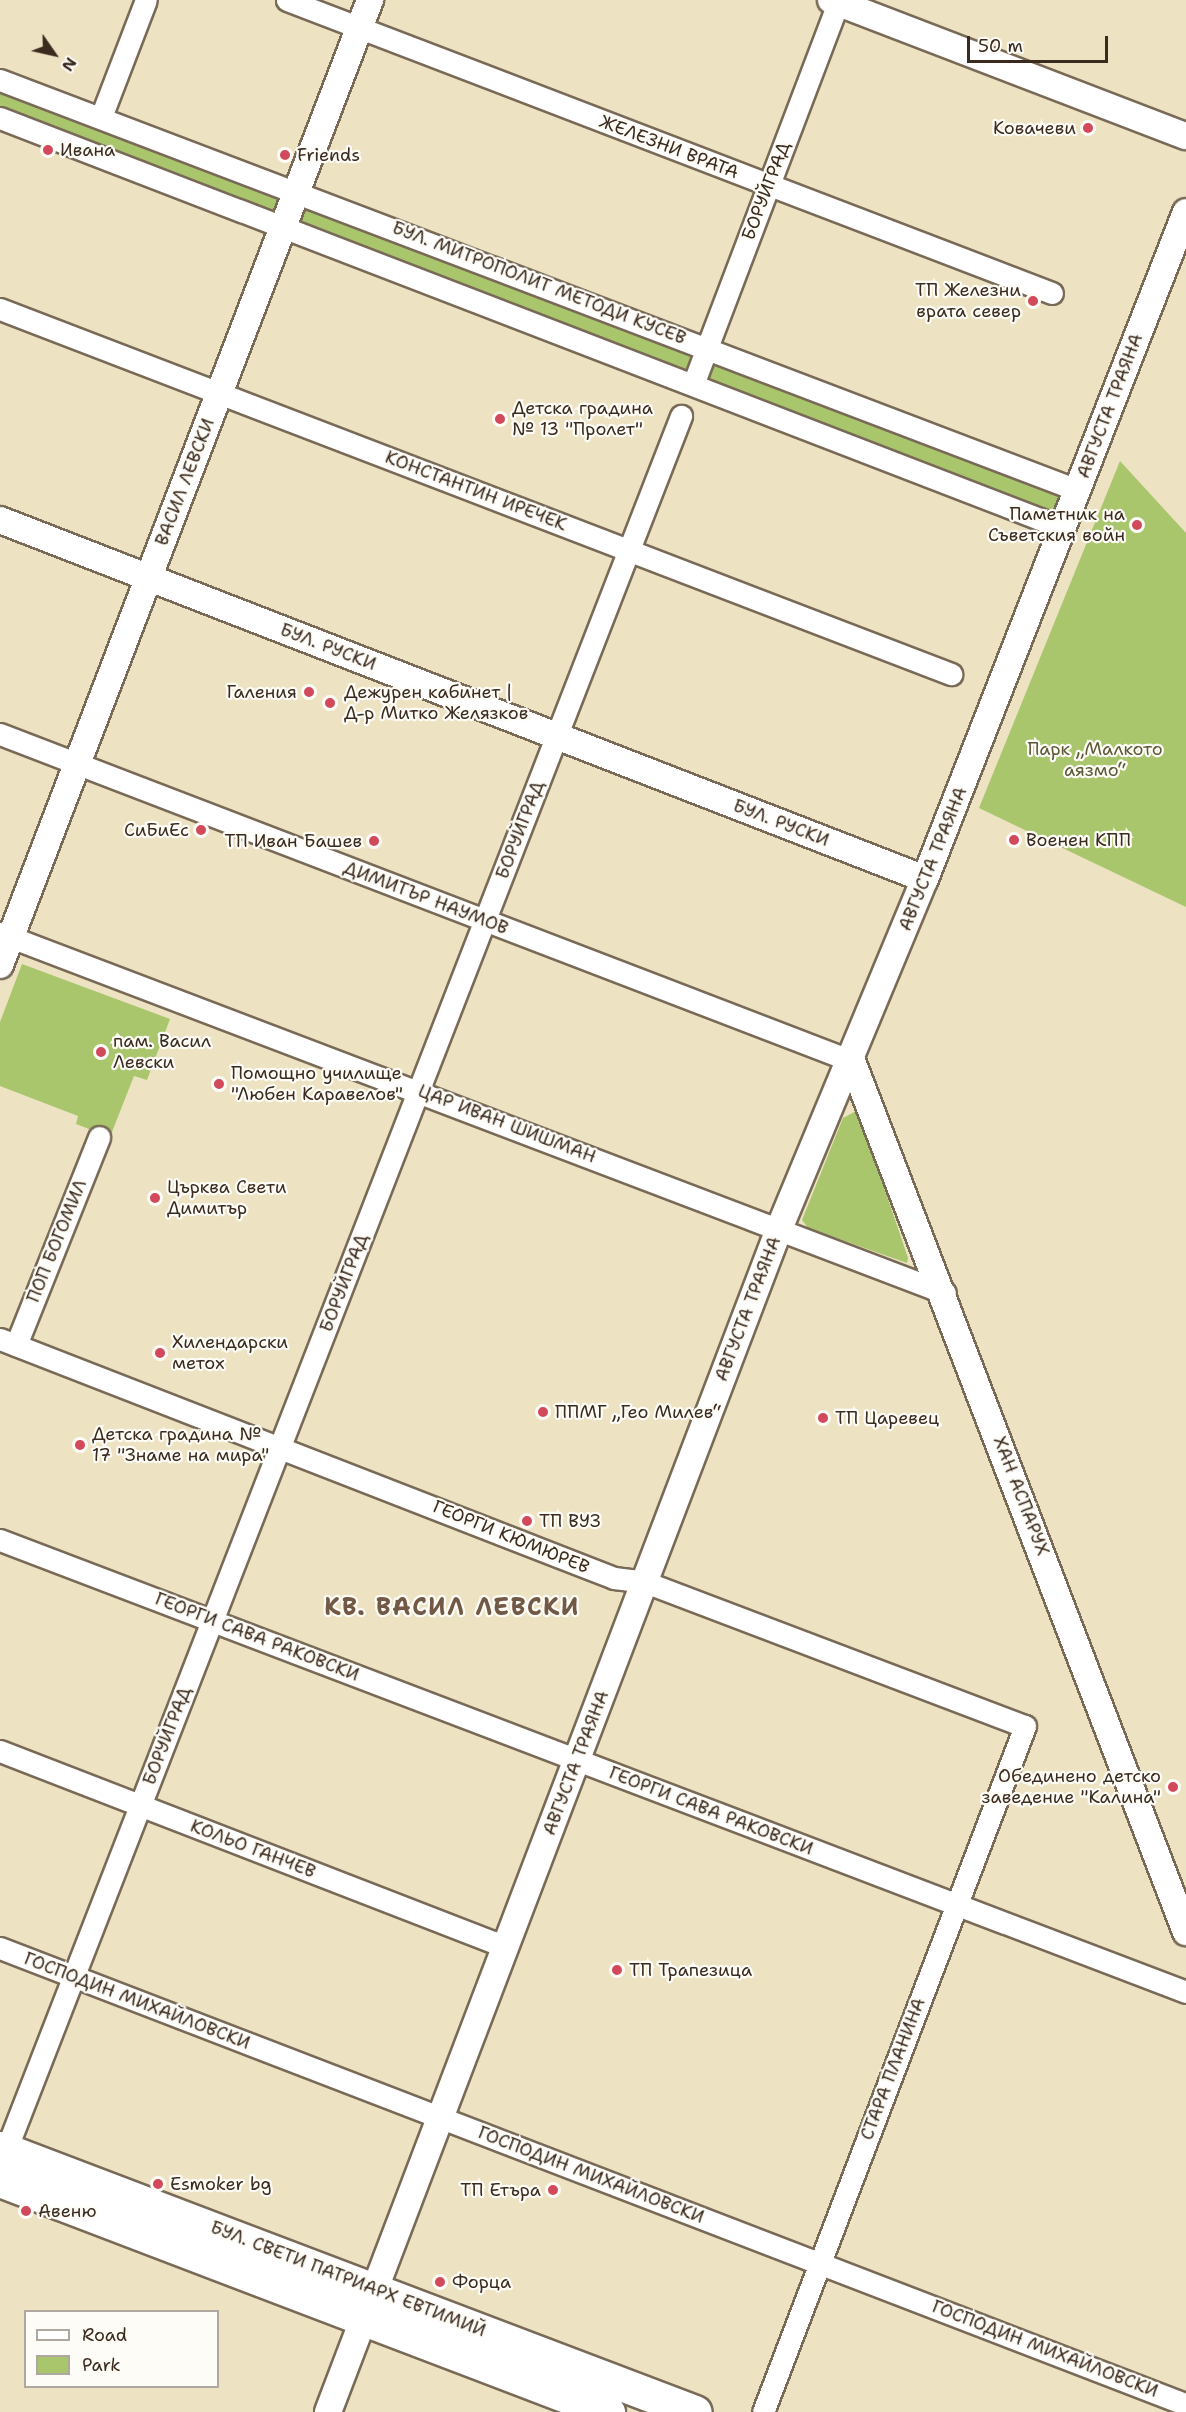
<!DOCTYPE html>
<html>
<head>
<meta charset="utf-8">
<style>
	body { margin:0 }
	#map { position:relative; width:1186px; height:2412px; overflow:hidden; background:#ede2c2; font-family:"Shantell Sans",sans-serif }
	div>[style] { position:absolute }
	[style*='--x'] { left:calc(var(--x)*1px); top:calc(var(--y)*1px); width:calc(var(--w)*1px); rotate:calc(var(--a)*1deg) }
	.green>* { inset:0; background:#a9c66d }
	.roads { filter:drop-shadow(2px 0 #796a57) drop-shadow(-2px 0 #796a57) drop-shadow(0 2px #796a57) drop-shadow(0 -2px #796a57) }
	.minor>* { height:21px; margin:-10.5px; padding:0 10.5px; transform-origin:10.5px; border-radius:10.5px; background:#fff }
	.tertiary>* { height:26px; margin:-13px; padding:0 13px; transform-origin:13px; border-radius:13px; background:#fff }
	.primary>* { height:33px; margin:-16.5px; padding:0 16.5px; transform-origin:16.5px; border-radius:16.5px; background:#fff }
	.dots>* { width:16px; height:16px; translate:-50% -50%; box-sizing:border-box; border:3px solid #fdfcf7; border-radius:50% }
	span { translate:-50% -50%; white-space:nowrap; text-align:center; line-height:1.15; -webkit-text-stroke:4.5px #fdfcf7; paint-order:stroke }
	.poi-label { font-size:18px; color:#3b2a1e }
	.right { translate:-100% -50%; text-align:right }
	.left { translate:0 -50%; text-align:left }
	.street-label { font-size:18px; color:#3b2a1e }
	.park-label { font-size:18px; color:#5c5936 }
	.district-label { font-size:24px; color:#725946; font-weight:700; letter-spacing:1.5px }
	.legend { position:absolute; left:24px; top:2310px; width:195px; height:78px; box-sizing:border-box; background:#fdfcf7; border:2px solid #afa8a0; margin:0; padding:8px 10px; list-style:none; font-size:18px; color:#3b2a1e }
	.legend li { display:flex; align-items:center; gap:12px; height:30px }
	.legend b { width:30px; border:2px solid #afa8a0 }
	.north { position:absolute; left:24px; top:24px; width:60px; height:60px; -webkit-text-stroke:4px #fdfcf7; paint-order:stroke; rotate:124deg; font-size:16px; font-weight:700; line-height:24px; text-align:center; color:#3b2a1e }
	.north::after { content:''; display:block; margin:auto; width:21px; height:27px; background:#3b2a1e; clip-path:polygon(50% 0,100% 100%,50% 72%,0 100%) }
	.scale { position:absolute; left:967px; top:36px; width:141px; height:27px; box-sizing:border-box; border:3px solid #3b2a1e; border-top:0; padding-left:8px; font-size:18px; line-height:21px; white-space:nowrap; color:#3b2a1e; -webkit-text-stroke:4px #fdfcf7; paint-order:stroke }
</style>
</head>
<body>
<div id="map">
	<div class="green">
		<i style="clip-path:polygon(0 80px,1077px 490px,1063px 528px,0 118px)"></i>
		<i style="clip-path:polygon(1120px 461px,1186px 533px,1186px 907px,979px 808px)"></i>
		<i style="clip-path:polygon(22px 964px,170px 1019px,147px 1080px,134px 1076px,110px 1137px,76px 1124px,78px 1116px,0 1086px,0 1022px)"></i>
		<i style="clip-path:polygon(858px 1110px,908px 1258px,907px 1263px,808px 1228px,802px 1220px,843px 1118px)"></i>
	</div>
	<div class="roads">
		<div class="minor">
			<i style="--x:287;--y:0;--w:819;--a:20.96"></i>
			<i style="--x:0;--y:80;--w:1152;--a:20.84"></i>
			<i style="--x:101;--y:117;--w:125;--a:-69"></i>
			<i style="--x:0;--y:118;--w:1139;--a:21.09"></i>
			<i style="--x:0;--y:309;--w:1019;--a:21"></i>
			<i style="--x:694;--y:382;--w:409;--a:-69.2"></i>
			<i style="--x:0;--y:734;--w:913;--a:21"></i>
			<i style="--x:0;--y:933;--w:1011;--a:20.85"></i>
			<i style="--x:0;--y:1339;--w:659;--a:21.27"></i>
			<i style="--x:614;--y:1578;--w:31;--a:7"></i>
			<i style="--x:645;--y:1582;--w:406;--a:20.8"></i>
			<i style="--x:1025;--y:1726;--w:734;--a:110.9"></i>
			<i style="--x:16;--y:1345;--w:224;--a:-68.2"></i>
			<i style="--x:0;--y:1540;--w:1269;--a:20.86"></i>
			<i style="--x:0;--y:1751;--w:543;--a:21.17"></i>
			<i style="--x:0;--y:1948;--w:1267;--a:21.05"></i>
			<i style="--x:6;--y:2150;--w:1861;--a:-68.73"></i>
		</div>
		<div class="tertiary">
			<i style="--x:831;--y:0;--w:380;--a:21"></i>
			<i style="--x:0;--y:520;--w:992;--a:21.21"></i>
			<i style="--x:0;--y:965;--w:1034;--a:-69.02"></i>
			<i style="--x:852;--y:1061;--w:933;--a:69.02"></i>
			<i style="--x:328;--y:2412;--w:1266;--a:-69.13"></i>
			<i style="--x:779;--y:1229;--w:379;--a:-67.4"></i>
			<i style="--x:925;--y:879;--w:716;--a:-68.63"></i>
		</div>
		<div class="primary">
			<i style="--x:0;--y:2148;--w:743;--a:20.8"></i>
			<i style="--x:0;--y:2180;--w:651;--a:20.89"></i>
		</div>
	</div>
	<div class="dots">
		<i style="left:1088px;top:128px;background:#d1495b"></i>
		<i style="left:48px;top:150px;background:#d1495b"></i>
		<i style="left:285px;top:155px;background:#d1495b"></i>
		<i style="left:1033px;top:301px;background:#d1495b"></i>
		<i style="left:500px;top:419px;background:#d1495b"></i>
		<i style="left:1137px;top:525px;background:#d1495b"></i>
		<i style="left:309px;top:692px;background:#d1495b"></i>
		<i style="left:330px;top:703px;background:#d1495b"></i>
		<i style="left:201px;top:830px;background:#d1495b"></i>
		<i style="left:1014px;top:840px;background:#d1495b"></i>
		<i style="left:374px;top:841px;background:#d1495b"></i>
		<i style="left:101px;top:1052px;background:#d1495b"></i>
		<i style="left:219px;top:1084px;background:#d1495b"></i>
		<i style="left:155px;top:1198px;background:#d1495b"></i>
		<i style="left:160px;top:1353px;background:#d1495b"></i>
		<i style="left:543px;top:1412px;background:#d1495b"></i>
		<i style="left:823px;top:1418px;background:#d1495b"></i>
		<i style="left:80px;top:1445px;background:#d1495b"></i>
		<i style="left:527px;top:1521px;background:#d1495b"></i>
		<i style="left:1173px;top:1787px;background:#d1495b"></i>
		<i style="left:617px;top:1970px;background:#d1495b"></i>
		<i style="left:158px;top:2184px;background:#d1495b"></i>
		<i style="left:553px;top:2190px;background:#d1495b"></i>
		<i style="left:26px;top:2211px;background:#d1495b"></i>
		<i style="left:440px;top:2282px;background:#d1495b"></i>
	</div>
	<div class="poi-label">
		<span class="right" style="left:1076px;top:128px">Ковачеви</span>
		<span class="left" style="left:60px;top:150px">Ивана</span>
		<span class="left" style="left:297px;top:155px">Friends</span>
		<span class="right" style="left:1021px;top:301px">ТП Железни<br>врата север</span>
		<span class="left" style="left:512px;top:419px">Детска градина<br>№ 13 "Пролет"</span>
		<span class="right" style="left:1125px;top:525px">Паметник на<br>Съветския войн</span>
		<span class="right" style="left:297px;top:692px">Галения</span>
		<span class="left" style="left:344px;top:703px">Дежурен кабинет |<br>Д-р Митко Желязков</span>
		<span class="right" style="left:189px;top:830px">СиБиЕс</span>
		<span class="left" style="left:1026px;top:840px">Военен КПП</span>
		<span class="right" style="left:362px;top:841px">ТП Иван Башев</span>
		<span class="left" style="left:113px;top:1052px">пам. Васил<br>Левски</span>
		<span class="left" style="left:231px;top:1084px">Помощно училище<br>"Любен Каравелов"</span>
		<span class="left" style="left:167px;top:1198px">Църква Свети<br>Димитър</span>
		<span class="left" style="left:172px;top:1353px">Хилендарски<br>метох</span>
		<span class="left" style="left:555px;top:1412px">ППМГ „Гео Милев“</span>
		<span class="left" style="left:835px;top:1418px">ТП Царевец</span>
		<span class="left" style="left:92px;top:1445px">Детска градина №<br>17 "Знаме на мира"</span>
		<span class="left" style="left:539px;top:1521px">ТП ВУЗ</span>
		<span class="right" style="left:1161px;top:1787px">Обединено детско<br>заведение "Калина"</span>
		<span class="left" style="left:629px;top:1970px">ТП Трапезица</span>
		<span class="left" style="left:170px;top:2184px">Esmoker bg</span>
		<span class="right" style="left:541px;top:2190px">ТП Етъра</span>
		<span class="left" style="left:38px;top:2211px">Авеню</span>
		<span class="left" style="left:452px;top:2282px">Форца</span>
	</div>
	<div class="street-label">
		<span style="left:669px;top:147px;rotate:21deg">ЖЕЛЕЗНИ ВРАТА</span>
		<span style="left:766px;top:191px;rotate:-69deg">БОРУЙГРАД</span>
		<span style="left:539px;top:283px;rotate:21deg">БУЛ. МИТРОПОЛИТ МЕТОДИ КУСЕВ</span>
		<span style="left:1110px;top:406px;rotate:-69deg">АВГУСТА ТРАЯНА</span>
		<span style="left:185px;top:482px;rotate:-69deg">ВАСИЛ ЛЕВСКИ</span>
		<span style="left:476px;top:491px;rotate:21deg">КОНСТАНТИН ИРЕЧЕК</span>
		<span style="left:328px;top:647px;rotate:21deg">БУЛ. РУСКИ</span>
		<span style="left:781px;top:823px;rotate:21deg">БУЛ. РУСКИ</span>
		<span style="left:520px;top:830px;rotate:-69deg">БОРУЙГРАД</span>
		<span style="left:933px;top:859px;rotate:-68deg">АВГУСТА ТРАЯНА</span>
		<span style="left:426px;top:898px;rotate:21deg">ДИМИТЪР НАУМОВ</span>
		<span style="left:507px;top:1124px;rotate:21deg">ЦАР ИВАН ШИШМАН</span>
		<span style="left:57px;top:1241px;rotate:-68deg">ПОП БОГОМИЛ</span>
		<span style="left:344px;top:1283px;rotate:-69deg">БОРУЙГРАД</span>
		<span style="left:748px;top:1309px;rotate:-69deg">АВГУСТА ТРАЯНА</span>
		<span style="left:1021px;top:1496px;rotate:69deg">ХАН АСПАРУХ</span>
		<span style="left:511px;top:1537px;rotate:22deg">ГЕОРГИ КЮМЮРЕВ</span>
		<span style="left:257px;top:1637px;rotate:21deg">ГЕОРГИ САВА РАКОВСКИ</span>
		<span style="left:167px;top:1736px;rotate:-69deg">БОРУЙГРАД</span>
		<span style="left:576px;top:1763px;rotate:-69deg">АВГУСТА ТРАЯНА</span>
		<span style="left:711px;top:1811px;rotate:21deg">ГЕОРГИ САВА РАКОВСКИ</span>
		<span style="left:253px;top:1849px;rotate:21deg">КОЛЬО ГАНЧЕВ</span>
		<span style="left:137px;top:2001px;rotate:21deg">ГОСПОДИН МИХАЙЛОВСКИ</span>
		<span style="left:893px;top:2069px;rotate:-69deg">СТАРА ПЛАНИНА</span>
		<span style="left:591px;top:2175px;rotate:21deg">ГОСПОДИН МИХАЙЛОВСКИ</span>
		<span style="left:348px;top:2279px;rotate:21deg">БУЛ. СВЕТИ ПАТРИАРХ ЕВТИМИЙ</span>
		<span style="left:1045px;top:2349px;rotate:21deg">ГОСПОДИН МИХАЙЛОВСКИ</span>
	</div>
	<div class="park-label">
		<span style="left:1095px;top:760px">Парк „Малкото<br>аязмо“</span>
	</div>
	<div class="district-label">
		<span style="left:452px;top:1608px">КВ. ВАСИЛ ЛЕВСКИ</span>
	</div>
	<ul class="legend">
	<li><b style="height:8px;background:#fff"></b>Road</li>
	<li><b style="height:16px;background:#a9c66d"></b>Park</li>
	</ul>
	<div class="north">N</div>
	<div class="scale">50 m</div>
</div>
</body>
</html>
